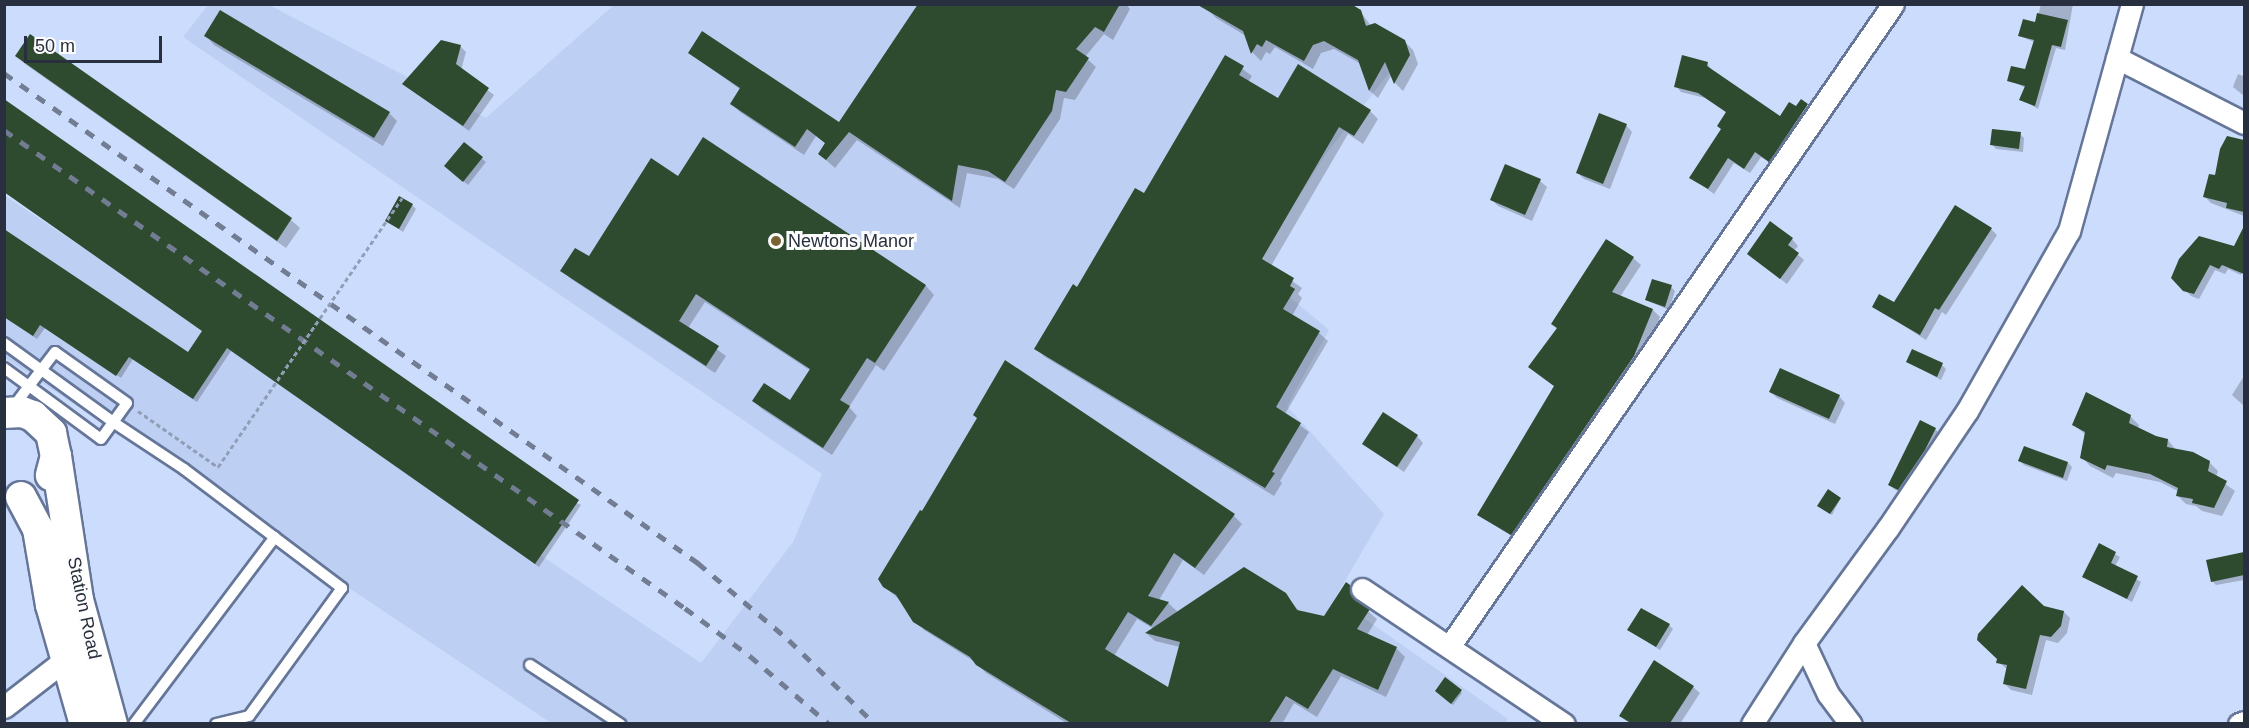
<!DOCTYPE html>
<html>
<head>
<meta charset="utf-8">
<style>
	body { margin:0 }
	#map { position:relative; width:2249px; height:728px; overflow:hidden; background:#ccdcfc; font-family:Helvetica,sans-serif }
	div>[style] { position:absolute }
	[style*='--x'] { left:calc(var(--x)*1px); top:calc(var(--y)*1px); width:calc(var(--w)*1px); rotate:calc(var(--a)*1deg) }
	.built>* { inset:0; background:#bdcff2 }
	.shadow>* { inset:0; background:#0003 }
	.building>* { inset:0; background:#2f4b2f }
	.path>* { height:3px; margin-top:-1.5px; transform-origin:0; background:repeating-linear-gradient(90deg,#929eb8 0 4.5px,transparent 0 7.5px) }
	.roads { filter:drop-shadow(2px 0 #657699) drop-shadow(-2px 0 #657699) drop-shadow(0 2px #657699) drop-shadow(0 -2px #657699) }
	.lane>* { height:10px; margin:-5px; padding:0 5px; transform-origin:5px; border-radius:5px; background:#fff }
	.street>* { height:21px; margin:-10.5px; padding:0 10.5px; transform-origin:10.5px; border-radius:10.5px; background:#fff }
	.secondary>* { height:30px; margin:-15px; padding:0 15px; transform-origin:15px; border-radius:15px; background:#fff }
	.rail>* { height:4.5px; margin-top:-2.25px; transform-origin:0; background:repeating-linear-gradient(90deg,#727d94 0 10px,transparent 0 20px) }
	.path-bridge>* { height:3px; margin-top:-1.5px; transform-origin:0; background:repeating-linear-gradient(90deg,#929eb8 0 4.5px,transparent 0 7.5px) }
	.dots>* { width:16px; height:16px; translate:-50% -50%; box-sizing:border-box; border:3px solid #fdfdfd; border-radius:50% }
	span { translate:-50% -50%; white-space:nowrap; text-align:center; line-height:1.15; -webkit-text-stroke:6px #fdfdfd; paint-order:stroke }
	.poi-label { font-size:18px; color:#282f3e }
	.left { translate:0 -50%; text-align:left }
	.street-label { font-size:18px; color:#282f3e }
	.frame { position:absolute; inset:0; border:6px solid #282f3e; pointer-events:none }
	.scale { position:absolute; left:24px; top:36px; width:138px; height:27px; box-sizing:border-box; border:3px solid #282f3e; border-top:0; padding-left:8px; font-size:18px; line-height:21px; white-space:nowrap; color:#282f3e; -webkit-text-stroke:4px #fdfdfd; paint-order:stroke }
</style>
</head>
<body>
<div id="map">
	<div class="built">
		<i style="clip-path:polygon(208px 5px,269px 5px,486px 118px,614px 5px,1342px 5px,1403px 55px,1326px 154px,1254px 267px,1329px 330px,1287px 406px,1384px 514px,1335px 598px,1508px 719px,1505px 724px,551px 723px,5px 358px,4px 195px,701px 663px,793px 542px,822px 474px,183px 37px)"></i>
	</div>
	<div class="shadow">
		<i style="clip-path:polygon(919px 4px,1126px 4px,1130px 9px,1113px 40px,1104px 34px,1085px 57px,1096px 67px,1075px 100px,1064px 98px,1060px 119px,1014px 189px,998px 179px,967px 173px,960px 208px,857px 140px,835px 168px,819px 154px,826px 144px,816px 136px,804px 155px,740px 112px,732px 104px,741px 90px,690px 53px,839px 124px)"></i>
		<i style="clip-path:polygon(2041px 4px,2073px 4px,2065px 50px,2056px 48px,2038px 109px,2021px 99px,2026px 88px,2009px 80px,2026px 71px,2034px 42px,2020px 36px,2036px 24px)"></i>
		<i style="clip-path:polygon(1207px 9px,1360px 11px,1371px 26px,1404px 41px,1413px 50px,1418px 64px,1403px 91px,1395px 83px,1392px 74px,1378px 98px,1370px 91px,1361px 64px,1334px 49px,1321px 53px,1313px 69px,1275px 47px,1270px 54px,1266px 52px,1261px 61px,1253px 53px,1246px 36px,1216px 18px)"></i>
		<i style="clip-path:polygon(31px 36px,291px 220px,300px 228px,286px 248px,25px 64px,17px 56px)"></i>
		<i style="clip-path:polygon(206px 36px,389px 113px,397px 121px,383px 146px,214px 45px)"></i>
		<i style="clip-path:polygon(460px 46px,466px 52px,461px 70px,494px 95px,469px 131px,410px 89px)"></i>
		<i style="clip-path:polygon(1226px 57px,1252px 76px,1248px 82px,1278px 100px,1370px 111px,1378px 119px,1363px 144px,1348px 134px,1271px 266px,1302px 288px,1298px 294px,1302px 298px,1292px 316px,1319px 333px,1328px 341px,1285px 414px,1309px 432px,1280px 481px,1282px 483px,1274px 496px,1045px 357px,1036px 349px,1145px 195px)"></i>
		<i style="clip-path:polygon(1707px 63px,1712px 71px,1780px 118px,1797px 108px,1801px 101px,1813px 111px,1775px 166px,1761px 157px,1750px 173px,1734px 163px,1714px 194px,1691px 177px,1722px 130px,1727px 113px,1705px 98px,1681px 92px,1676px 86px)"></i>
		<i style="clip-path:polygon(2244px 73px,2244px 96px,2233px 87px,2238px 74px,2243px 76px)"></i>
		<i style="clip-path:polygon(1626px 125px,1632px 132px,1610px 189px,1584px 179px,1578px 173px)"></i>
		<i style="clip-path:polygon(2020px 134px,2024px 138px,2023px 152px,1996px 149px,1992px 144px)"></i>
		<i style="clip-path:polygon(2228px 138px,2244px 141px,2244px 216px,2211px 203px,2205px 197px,2216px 177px)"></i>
		<i style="clip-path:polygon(704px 139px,926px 286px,934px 295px,884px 371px,876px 365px,849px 407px,857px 416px,832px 455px,763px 410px,754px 401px,790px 402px,811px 371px,705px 302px,688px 328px,726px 356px,715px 373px,571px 279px,562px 270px,589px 258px,678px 178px)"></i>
		<i style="clip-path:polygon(465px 144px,486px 162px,468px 185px,450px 170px)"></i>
		<i style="clip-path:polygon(1540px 181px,1547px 187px,1532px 221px,1498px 206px,1491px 199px)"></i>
		<i style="clip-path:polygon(412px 205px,416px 209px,403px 232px,387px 221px)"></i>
		<i style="clip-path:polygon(1991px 229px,1997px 235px,1946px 315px,1942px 312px,1926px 340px,1874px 307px,1894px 304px)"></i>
		<i style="clip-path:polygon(2199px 238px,2244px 251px,2244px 269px,2241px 275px,2228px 269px,2225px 274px,2215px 270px,2199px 299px,2191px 296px,2173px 278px)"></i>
		<i style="clip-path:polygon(1792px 239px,1798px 246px,1794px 251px,1804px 260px,1787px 284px,1749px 254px)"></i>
		<i style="clip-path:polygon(1633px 258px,1641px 265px,1620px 297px,1653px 310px,1660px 317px,1641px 364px,1519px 541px,1479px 515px,1555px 387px,1538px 374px,1558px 330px,1553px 324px)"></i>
		<i style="clip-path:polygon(1671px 287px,1675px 291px,1669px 310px,1646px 300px)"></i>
		<i style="clip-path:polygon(4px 317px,188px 354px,204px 331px,581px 505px,539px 567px,231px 351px,197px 402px,133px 359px,121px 378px,45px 328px,37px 339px)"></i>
		<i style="clip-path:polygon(evenodd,1005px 362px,1234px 516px,1242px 524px,1204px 575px,1183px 560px,1159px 600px,1168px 603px,1177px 611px,1173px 616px,1285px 594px,1300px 612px,1325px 618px,1349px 586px,1358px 595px,1359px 603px,1377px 619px,1367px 635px,1397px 649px,1405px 657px,1386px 697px,1341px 676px,1317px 717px,1294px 703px,1282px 724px,1068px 724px,986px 673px,975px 662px,924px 630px,900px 600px,884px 586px,978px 418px,1005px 362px,1137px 619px,1154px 629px,1147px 634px,1155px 641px,1180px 647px,1169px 690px,1114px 656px,1137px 619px)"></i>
		<i style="clip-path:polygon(1908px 362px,1942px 365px,1946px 369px,1941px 380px)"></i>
		<i style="clip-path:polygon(2244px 376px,2244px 406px,2232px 395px)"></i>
		<i style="clip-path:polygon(1771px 392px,1839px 396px,1845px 403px,1835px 424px,1777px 398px)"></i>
		<i style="clip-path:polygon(2130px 416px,2139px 425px,2138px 429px,2155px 438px,2168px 440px,2176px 450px,2209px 462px,2218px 471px,2216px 477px,2235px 491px,2222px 516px,2202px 511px,2196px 506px,2186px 504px,2177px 495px,2178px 491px,2160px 482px,2116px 473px,2113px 478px,2090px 466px,2082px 457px,2086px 435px,2074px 425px)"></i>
		<i style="clip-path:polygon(1935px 429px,1939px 433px,1929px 454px,1903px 493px,1894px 489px,1890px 485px)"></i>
		<i style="clip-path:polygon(1417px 436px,1423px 443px,1404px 472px,1364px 444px)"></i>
		<i style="clip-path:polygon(2020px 461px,2068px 463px,2072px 467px,2067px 481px,2024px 465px)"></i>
		<i style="clip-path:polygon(1840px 499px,1832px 515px,1821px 507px)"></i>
		<i style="clip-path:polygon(2099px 545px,2120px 557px,2115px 566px,2141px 582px,2132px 602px,2084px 576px)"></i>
		<i style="clip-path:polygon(2244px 554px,2244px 580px,2216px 585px,2212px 581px,2208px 561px)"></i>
		<i style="clip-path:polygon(2044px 608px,2064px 612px,2070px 618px,2067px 633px,2058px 643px,2046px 640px,2032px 695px,2011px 690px,2004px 683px,2007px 669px,1998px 662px,1999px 659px)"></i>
		<i style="clip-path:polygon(1669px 625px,1673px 629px,1660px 650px,1629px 630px)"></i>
		<i style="clip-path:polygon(1446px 680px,1462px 693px,1453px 705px,1437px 691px)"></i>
		<i style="clip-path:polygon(1693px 687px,1700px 693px,1680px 724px,1630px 724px,1621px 716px)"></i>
	</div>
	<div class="building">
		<i style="clip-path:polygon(918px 4px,1120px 4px,1104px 32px,1095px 27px,1076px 49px,1089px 58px,1066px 92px,1056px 90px,1052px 111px,1005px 182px,988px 171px,958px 165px,952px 201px,849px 132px,826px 160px,818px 154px,825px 143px,807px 129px,795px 147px,730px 104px,740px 88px,688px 53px,702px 31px,839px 122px)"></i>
		<i style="clip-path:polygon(1196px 4px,1351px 4px,1361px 10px,1366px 26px,1375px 23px,1405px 40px,1410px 55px,1394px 84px,1385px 62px,1369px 91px,1358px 60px,1324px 41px,1313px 45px,1304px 61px,1266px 40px,1262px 47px,1257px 44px,1251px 54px,1243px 31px)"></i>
		<i style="clip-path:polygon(220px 10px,390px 112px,374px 138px,204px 36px)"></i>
		<i style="clip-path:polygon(2037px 13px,2068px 20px,2061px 47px,2052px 45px,2035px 106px,2019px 100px,2025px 86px,2007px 81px,2011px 66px,2025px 69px,2034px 40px,2018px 36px,2023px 19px,2035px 22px)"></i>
		<i style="clip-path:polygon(30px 34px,292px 218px,277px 241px,15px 56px)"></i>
		<i style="clip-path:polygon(441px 40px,461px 45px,456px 64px,489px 88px,463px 126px,402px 84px)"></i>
		<i style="clip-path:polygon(1225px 55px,1244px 66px,1239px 75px,1278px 98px,1298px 64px,1371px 110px,1354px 136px,1339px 127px,1262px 259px,1294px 278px,1290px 286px,1295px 289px,1283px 309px,1320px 331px,1276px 407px,1301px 423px,1272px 472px,1275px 473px,1265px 488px,1034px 349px,1073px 284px,1077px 287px,1135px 188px,1144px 193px)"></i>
		<i style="clip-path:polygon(1682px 55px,1708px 62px,1707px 66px,1780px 116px,1789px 102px,1796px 106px,1801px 99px,1808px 104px,1769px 162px,1755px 152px,1744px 169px,1728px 158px,1708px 189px,1689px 178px,1721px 129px,1717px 126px,1726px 112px,1698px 93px,1674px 87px)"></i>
		<i style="clip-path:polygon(4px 99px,579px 500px,535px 564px,227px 348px,193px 399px,129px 357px,116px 376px,40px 325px,33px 336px,4px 317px,4px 229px,188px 352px,202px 331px,4px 192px)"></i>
		<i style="clip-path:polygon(1599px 113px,1627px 124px,1603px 184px,1576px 173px)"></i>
		<i style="clip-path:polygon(1992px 129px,2021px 132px,2019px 149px,1990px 145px)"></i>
		<i style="clip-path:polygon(2227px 136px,2244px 140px,2244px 212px,2226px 208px,2227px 203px,2203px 197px,2209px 174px,2215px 175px,2220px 149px)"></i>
		<i style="clip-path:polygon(703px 137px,926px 285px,875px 363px,867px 358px,840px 400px,850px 406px,823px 448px,752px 401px,764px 383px,790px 400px,810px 369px,696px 294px,679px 321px,719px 346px,706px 366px,560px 271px,575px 248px,589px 256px,651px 158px,678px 176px)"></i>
		<i style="clip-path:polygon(464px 142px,483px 157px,463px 182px,444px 166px)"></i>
		<i style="clip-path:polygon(1505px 164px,1541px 179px,1525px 215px,1490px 200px)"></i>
		<i style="clip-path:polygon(399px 196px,413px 204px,399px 229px,385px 221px)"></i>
		<i style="clip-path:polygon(1955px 205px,1992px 228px,1939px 310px,1935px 308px,1920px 335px,1872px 307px,1879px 294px,1894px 302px)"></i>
		<i style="clip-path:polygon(1770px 221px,1793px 238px,1788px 245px,1799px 253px,1780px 279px,1747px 254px)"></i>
		<i style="clip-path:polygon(2244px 226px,2244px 274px,2222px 265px,2219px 269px,2210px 265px,2194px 294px,2183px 291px,2171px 278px,2179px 259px,2199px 236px,2234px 246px)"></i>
		<i style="clip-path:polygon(1606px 239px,1634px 257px,1612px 292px,1653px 309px,1634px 356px,1511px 535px,1477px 515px,1554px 386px,1528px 367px,1557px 328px,1551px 324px)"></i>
		<i style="clip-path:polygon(1652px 279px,1672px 285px,1665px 307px,1645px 300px)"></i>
		<i style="clip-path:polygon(1912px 349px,1943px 363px,1937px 377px,1906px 362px)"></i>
		<i style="clip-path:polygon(1005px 360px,1235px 514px,1195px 568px,1174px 553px,1148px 596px,1169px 602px,1151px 626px,1128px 612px,1105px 649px,1168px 687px,1180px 642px,1145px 633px,1244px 567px,1286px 593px,1297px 610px,1324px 616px,1346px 582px,1350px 585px,1351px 595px,1370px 609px,1357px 629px,1397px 647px,1378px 690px,1333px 669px,1308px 709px,1286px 696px,1269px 723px,1071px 723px,976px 665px,970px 657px,913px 622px,896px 595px,883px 587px,878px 579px,920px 510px,922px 511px,977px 418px,973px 415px)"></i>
		<i style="clip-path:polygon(1780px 368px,1840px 395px,1829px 419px,1769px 392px)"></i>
		<i style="clip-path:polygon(2086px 392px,2131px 415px,2129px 423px,2156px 436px,2168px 439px,2167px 447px,2193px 452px,2210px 461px,2208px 471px,2227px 481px,2214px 508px,2192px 503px,2193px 499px,2176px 496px,2178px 488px,2150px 474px,2107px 465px,2105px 470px,2080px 458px,2085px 432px,2072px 425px)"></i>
		<i style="clip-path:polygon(1383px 412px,1418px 435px,1397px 467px,1362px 444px)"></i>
		<i style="clip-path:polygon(1920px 420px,1936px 428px,1925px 450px,1898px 490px,1888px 485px)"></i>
		<i style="clip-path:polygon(2024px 446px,2068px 462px,2063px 478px,2018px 461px)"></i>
		<i style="clip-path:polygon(1828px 489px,1841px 498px,1830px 514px,1817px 506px)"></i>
		<i style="clip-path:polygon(2099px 543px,2116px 552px,2111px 563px,2138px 576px,2127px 599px,2082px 577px)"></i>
		<i style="clip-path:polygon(2244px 552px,2244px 575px,2211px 582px,2206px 560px)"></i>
		<i style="clip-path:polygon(2022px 585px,2044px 606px,2064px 611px,2061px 626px,2051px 637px,2040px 635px,2026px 689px,2003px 684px,2007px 665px,1996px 663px,1997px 659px,1977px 640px,1978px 634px)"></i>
		<i style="clip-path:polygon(1641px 608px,1670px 624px,1656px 647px,1627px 630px)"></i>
		<i style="clip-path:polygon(1654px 660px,1694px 686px,1670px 723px,1631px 723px,1619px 716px)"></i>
		<i style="clip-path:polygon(1445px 677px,1462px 690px,1451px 704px,1435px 691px)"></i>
	</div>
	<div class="path">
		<i style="--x:138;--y:411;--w:98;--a:35"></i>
	</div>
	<div class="roads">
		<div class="lane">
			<i style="--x:4;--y:343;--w:135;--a:35.9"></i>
			<i style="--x:113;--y:422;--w:85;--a:33.5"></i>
			<i style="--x:184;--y:469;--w:198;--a:37"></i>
			<i style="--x:342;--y:588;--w:158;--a:126"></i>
			<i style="--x:249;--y:716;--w:34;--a:166"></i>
			<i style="--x:4;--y:368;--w:31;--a:36"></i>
			<i style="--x:29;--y:386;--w:89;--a:36.4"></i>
			<i style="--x:101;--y:439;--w:44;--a:-54.2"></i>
			<i style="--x:127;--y:403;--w:88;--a:-144.7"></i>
			<i style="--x:55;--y:352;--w:43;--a:127.4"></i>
			<i style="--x:29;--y:386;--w:25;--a:127"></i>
			<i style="--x:530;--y:665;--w:108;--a:33.2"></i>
			<i style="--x:134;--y:724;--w:234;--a:-53"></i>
		</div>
		<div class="street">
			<i style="--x:2117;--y:58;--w:143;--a:27.1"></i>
			<i style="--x:1362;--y:589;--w:243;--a:33.8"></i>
			<i style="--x:1804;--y:643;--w:56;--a:64.8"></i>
			<i style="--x:1828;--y:694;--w:38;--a:53"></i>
			<i style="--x:1449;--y:647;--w:781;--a:-55.37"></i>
			<i style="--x:4;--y:707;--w:78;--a:-37.7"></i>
			<i style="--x:1752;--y:724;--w:96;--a:-57.3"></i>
			<i style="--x:1804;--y:643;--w:142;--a:-53.9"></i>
			<i style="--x:1888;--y:528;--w:141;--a:-56"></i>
			<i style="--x:1967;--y:411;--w:207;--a:-60.5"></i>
			<i style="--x:2069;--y:231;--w:236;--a:-74.5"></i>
			<i style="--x:2239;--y:724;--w:5;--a:-22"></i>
		</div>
		<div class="secondary">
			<i style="--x:4;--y:413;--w:18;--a:-3"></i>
			<i style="--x:22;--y:412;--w:12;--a:20"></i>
			<i style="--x:33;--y:416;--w:25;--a:43"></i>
			<i style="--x:51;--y:433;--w:24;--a:78"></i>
			<i style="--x:56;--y:456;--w:20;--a:105"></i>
			<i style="--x:56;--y:456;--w:146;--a:81.3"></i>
			<i style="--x:78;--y:600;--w:129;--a:74.7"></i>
			<i style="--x:21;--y:497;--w:36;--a:62"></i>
			<i style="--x:38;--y:529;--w:77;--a:80.3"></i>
			<i style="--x:51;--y:605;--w:124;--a:74.1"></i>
		</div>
	</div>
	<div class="rail">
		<i style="--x:4;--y:73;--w:850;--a:35.22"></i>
		<i style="--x:698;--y:563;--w:119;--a:40.2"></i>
		<i style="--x:789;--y:640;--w:120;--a:44.3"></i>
		<i style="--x:4;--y:130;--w:832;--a:35.07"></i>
		<i style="--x:685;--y:608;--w:81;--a:36.4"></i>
		<i style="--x:750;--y:656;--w:104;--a:40.7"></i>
	</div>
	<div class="path-bridge">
		<i style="--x:218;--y:467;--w:326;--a:-55.6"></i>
	</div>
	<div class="dots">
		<i style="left:776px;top:241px;background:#7a6333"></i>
	</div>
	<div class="poi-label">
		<span class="left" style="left:788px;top:241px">Newtons Manor</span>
	</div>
	<div class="street-label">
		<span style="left:84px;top:608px;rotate:78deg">Station Road</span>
	</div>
	<div class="frame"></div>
	<div class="scale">50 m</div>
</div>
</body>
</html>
